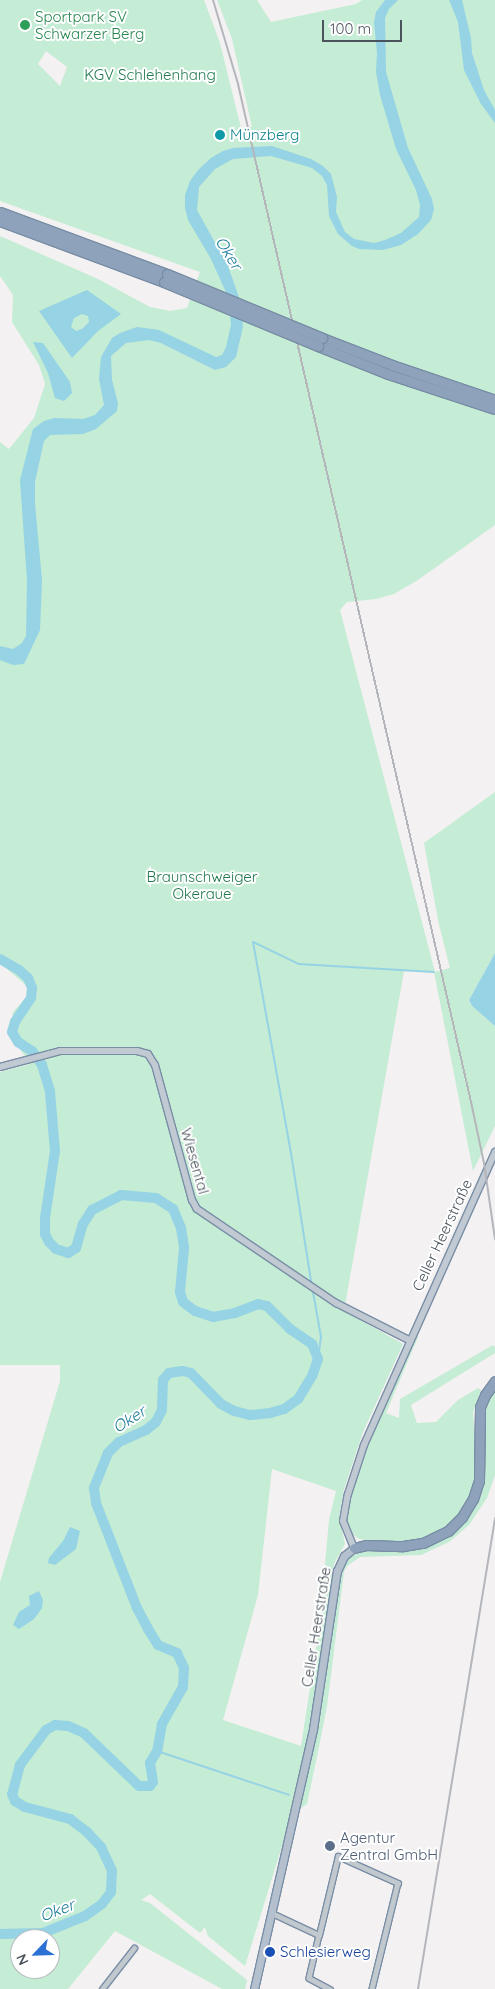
<!DOCTYPE html>
<html>
<head>
<meta charset="utf-8">
<style>
	body { margin:0 }
	#map { position:relative; width:495px; height:1989px; overflow:hidden; background:#f3f1f1; font-family:Quicksand,sans-serif }
	div>[style] { position:absolute }
	[style*='--x'] { left:calc(var(--x)*1px); top:calc(var(--y)*1px); width:calc(var(--w)*1px); rotate:calc(var(--a)*1deg) }
	.green>* { inset:0; background:#c5ecd4 }
	.water>* { inset:0; background:#96d3e4 }
	.stream>* { height:2px; margin:-1px; padding:0 1px; transform-origin:1px; border-radius:1px; background:#96d3e4 }
	.river>* { height:10px; margin:-5px; padding:0 5px; transform-origin:5px; border-radius:5px; background:#96d3e4 }
	.roads { filter:drop-shadow(1px 0 #798ea6) drop-shadow(-1px 0 #798ea6) drop-shadow(0 1px #798ea6) drop-shadow(0 -1px #798ea6) }
	.street>* { height:4.5px; margin:-2.25px; padding:0 2.25px; transform-origin:2.25px; border-radius:2.25px; background:#c1c8ce }
	.secondary>* { height:6px; margin:-3px; padding:0 3px; transform-origin:3px; border-radius:3px; background:#c1c9d3 }
	.primary>* { height:7px; margin:-3.5px; padding:0 3.5px; transform-origin:3.5px; border-radius:3.5px; background:#b4c0cd }
	.highway>* { height:9px; margin:-4.5px; padding:0 4.5px; transform-origin:4.5px; border-radius:4.5px; background:#8ea3bb }
	.rail>* { height:2px; margin:-1px; padding:0 1px; transform-origin:1px; border-radius:1px; background:#b4b6bb }
	.bridges { filter:drop-shadow(1px 0 #798ea6) drop-shadow(-1px 0 #798ea6) drop-shadow(0 1px #798ea6) drop-shadow(0 -1px #798ea6) }
	.highway-bridge>* { height:9px; margin:-4.5px; padding:0 4.5px; transform-origin:4.5px; border-radius:4.5px; background:#8ea3bb }
	.dots>* { width:14px; height:14px; translate:-50% -50%; box-sizing:border-box; border:2px solid #fff; border-radius:50% }
	span { translate:-50% -50%; white-space:nowrap; text-align:center; line-height:1.15; -webkit-text-stroke:4px #fff; paint-order:stroke }
	.leisure-label { font-size:15px; color:#27864d }
	.left { translate:0 -50%; text-align:left }
	.park-label { font-size:15px; color:#21794e }
	.culture-label { font-size:15px; color:#0d838f }
	.street-label { font-size:15px; color:#4b545d }
	.service-label { font-size:15px; color:#4e5e75 }
	.transit-label { font-size:15px; color:#164399 }
	.water-label { font-size:16px; color:#1a7c99; font-style:italic }
	.north { position:absolute; left:10px; top:1929px; width:50px; height:50px; box-sizing:border-box; background:#fff; border:1px solid #b7bbbe; border-radius:50%; rotate:246deg; font-size:14px; font-weight:700; line-height:20px; text-align:center; color:#4b545d }
	.north::after { content:''; display:block; margin:auto; width:18px; height:22px; background:#2b72d4; clip-path:polygon(50% 0,100% 100%,50% 72%,0 100%) }
	.scale { position:absolute; left:322px; top:20px; width:80px; height:22px; box-sizing:border-box; border:2px solid #4b545d; border-top:0; padding-left:6px; font-size:15px; line-height:18px; white-space:nowrap; color:#4b545d; -webkit-text-stroke:4px #fff; paint-order:stroke }
</style>
</head>
<body>
<div id="map">
	<div class="green">
		<i style="clip-path:polygon(evenodd,0 0,204px 0,220px 43px,241px 128px,252px 127px,232px 39px,217px 0,257px 0,271px 22px,356px 4px,362px 0,495px 0,495px 525px,418px 580px,394px 594px,376px 599px,347px 602px,340px 610px,435px 972px,450px 968px,438px 920px,424px 843px,495px 792px,495px 953px,469px 1000px,472px 1006px,495px 1026px,495px 1126px,473px 1171px,434px 972px,404px 971px,344px 1311px,403px 1344px,363px 1432px,344px 1489px,339px 1517px,345px 1544px,334px 1564px,332px 1574px,320px 1674px,293px 1810px,245px 1966px,208px 1936px,205px 1927px,200px 1933px,150px 1894px,141px 1900px,150px 1903px,242px 1976px,247px 1980px,245px 1989px,222px 1989px,115px 1931px,68px 1989px,0 1989px,0 1582px,60px 1381px,60px 1365px,0 1365px,0 1072px,30px 1064px,9px 1033px,13px 1012px,28px 995px,28px 987px,0 963px,0 442px,9px 449px,34px 418px,45px 384px,39px 365px,12px 322px,13px 295px,0 276px,0 236px,98px 279px,150px 307px,170px 311px,187px 308px,200px 272px,0 201px,0 0,46px 51px,67px 67px,60px 86px,38px 64px,46px 51px,0 0,272px 1469px,336px 1491px,329px 1520px,319px 1630px,301px 1746px,223px 1720px,258px 1595px,272px 1469px,0 0,20px 1939px,50px 1939px,50px 1969px,20px 1969px,20px 1939px)"></i>
		<i style="clip-path:polygon(416px 1335px,418px 1337px,386px 1413px,399px 1418px,400px 1399px,493px 1345px,495px 1347px,495px 1353px,411px 1405px,417px 1423px,436px 1422px,458px 1400px,478px 1388px,481px 1390px,473px 1412px,477px 1475px,474px 1490px,461px 1512px,437px 1535px,422px 1541px,393px 1544px,359px 1539px,351px 1533px,347px 1521px,352px 1494px,365px 1452px)"></i>
		<i style="clip-path:polygon(495px 1387px,495px 1475px,487px 1498px,469px 1525px,449px 1542px,421px 1555px,360px 1557px,347px 1566px,344px 1572px,327px 1706px,320px 1742px,307px 1804px,297px 1811px,319px 1722px,342px 1568px,351px 1557px,365px 1550px,404px 1550px,428px 1545px,450px 1533px,466px 1520px,474px 1505px,485px 1403px)"></i>
	</div>
	<div class="water">
		<i style="clip-path:polygon(385px 0,398px 0,389px 9px,385px 18px,386px 72px,408px 148px,432px 199px,434px 209px,431px 220px,418px 234px,401px 245px,383px 250px,359px 249px,352px 246px,338px 234px,329px 216px,327px 185px,322px 176px,312px 168px,271px 156px,233px 159px,215px 169px,199px 187px,197px 210px,228px 266px,241px 303px,243px 327px,236px 357px,226px 367px,215px 370px,161px 343px,149px 340px,126px 343px,111px 356px,112px 380px,118px 403px,117px 411px,96px 429px,83px 434px,50px 435px,44px 441px,35px 482px,35px 503px,42px 580px,40px 630px,24px 664px,13px 665px,0 660px,0 646px,13px 649px,22px 643px,26px 636px,27px 581px,20px 480px,33px 429px,44px 421px,54px 418px,83px 419px,95px 415px,104px 405px,99px 379px,101px 357px,112px 338px,120px 333px,137px 327px,159px 330px,216px 357px,222px 355px,226px 347px,231px 325px,229px 299px,211px 259px,188px 220px,185px 208px,185px 195px,190px 181px,198px 170px,211px 158px,223px 151px,233px 148px,272px 146px,311px 159px,323px 166px,331px 174px,337px 197px,336px 212px,345px 232px,354px 239px,374px 243px,385px 240px,401px 233px,419px 217px,420px 205px,416px 190px,396px 149px,380px 95px,376px 72px,377px 53px,374px 22px,376px 12px)"></i>
		<i style="clip-path:polygon(449px 0,462px 0,471px 38px,472px 53px,484px 90px,495px 110px,495px 123px,481px 104px,464px 70px,458px 22px)"></i>
		<i style="clip-path:polygon(evenodd,87px 290px,121px 314px,98px 331px,72px 358px,39px 311px,87px 290px,82px 314px,88px 316px,89px 322px,82px 329px,76px 331px,71px 327px,74px 318px,82px 314px)"></i>
		<i style="clip-path:polygon(33px 342px,43px 343px,70px 382px,72px 393px,64px 401px,55px 398px,48px 373px)"></i>
		<i style="clip-path:polygon(495px 953px,495px 1026px,472px 1006px,469px 1000px)"></i>
		<i style="clip-path:polygon(70px 1527px,80px 1531px,76px 1549px,55px 1565px,48px 1563px,49px 1558px,63px 1541px)"></i>
		<i style="clip-path:polygon(39px 1591px,43px 1600px,42px 1608px,34px 1619px,19px 1629px,13px 1625px,19px 1612px,30px 1605px,29px 1596px)"></i>
	</div>
	<div class="stream">
		<i style="--x:311;--y:1281;--w:130;--a:-98.9"></i>
		<i style="--x:291;--y:1153;--w:214;--a:-100.2"></i>
		<i style="--x:253;--y:942;--w:51;--a:25.6"></i>
		<i style="--x:299;--y:964;--w:135;--a:3.4"></i>
		<i style="--x:313;--y:1292;--w:46;--a:79.9"></i>
		<i style="--x:321;--y:1337;--w:22;--a:98"></i>
		<i style="--x:157;--y:1751;--w:139;--a:18.4"></i>
	</div>
	<div class="river">
		<i style="--x:0;--y:959;--w:22;--a:30"></i>
		<i style="--x:19;--y:970;--w:12;--a:42"></i>
		<i style="--x:28;--y:978;--w:11;--a:68"></i>
		<i style="--x:32;--y:988;--w:10;--a:96"></i>
		<i style="--x:31;--y:998;--w:29;--a:124"></i>
		<i style="--x:15;--y:1022;--w:10;--a:107"></i>
		<i style="--x:12;--y:1032;--w:12;--a:59"></i>
		<i style="--x:18;--y:1042;--w:17;--a:33"></i>
		<i style="--x:32;--y:1051;--w:17;--a:54"></i>
		<i style="--x:42;--y:1065;--w:28;--a:73"></i>
		<i style="--x:50;--y:1092;--w:59;--a:85.2"></i>
		<i style="--x:55;--y:1151;--w:68;--a:98.5"></i>
		<i style="--x:45;--y:1218;--w:16;--a:90"></i>
		<i style="--x:45;--y:1234;--w:9;--a:63"></i>
		<i style="--x:49;--y:1242;--w:10;--a:45"></i>
		<i style="--x:56;--y:1249;--w:13;--a:18"></i>
		<i style="--x:68;--y:1253;--w:9;--a:-32"></i>
		<i style="--x:76;--y:1248;--w:25;--a:-74"></i>
		<i style="--x:83;--y:1224;--w:17;--a:-57"></i>
		<i style="--x:92;--y:1210;--w:33;--a:-27"></i>
		<i style="--x:121;--y:1195;--w:35;--a:5"></i>
		<i style="--x:156;--y:1198;--w:20;--a:33"></i>
		<i style="--x:173;--y:1209;--w:21;--a:67"></i>
		<i style="--x:181;--y:1228;--w:20;--a:81"></i>
		<i style="--x:184;--y:1248;--w:44;--a:95.2"></i>
		<i style="--x:180;--y:1292;--w:10;--a:73"></i>
		<i style="--x:183;--y:1302;--w:15;--a:37"></i>
		<i style="--x:195;--y:1311;--w:19;--a:18"></i>
		<i style="--x:213;--y:1317;--w:22;--a:-10"></i>
		<i style="--x:235;--y:1313;--w:25;--a:-21"></i>
		<i style="--x:258;--y:1304;--w:9;--a:13"></i>
		<i style="--x:267;--y:1306;--w:33;--a:45"></i>
		<i style="--x:290;--y:1329;--w:27;--a:34"></i>
		<i style="--x:312;--y:1344;--w:16;--a:68"></i>
		<i style="--x:318;--y:1359;--w:18;--a:109"></i>
		<i style="--x:312;--y:1376;--w:27;--a:121"></i>
		<i style="--x:298;--y:1399;--w:17;--a:144"></i>
		<i style="--x:284;--y:1409;--w:15;--a:164"></i>
		<i style="--x:270;--y:1413;--w:20;--a:174"></i>
		<i style="--x:250;--y:1415;--w:16;--a:-166"></i>
		<i style="--x:234;--y:1411;--w:15;--a:-152"></i>
		<i style="--x:221;--y:1404;--w:43;--a:-134.1"></i>
		<i style="--x:191;--y:1373;--w:9;--a:-167"></i>
		<i style="--x:182;--y:1371;--w:13;--a:171"></i>
		<i style="--x:169;--y:1373;--w:9;--a:131"></i>
		<i style="--x:163;--y:1380;--w:30;--a:92"></i>
		<i style="--x:162;--y:1410;--w:13;--a:117"></i>
		<i style="--x:156;--y:1422;--w:13;--a:141"></i>
		<i style="--x:146;--y:1430;--w:30;--a:156"></i>
		<i style="--x:119;--y:1442;--w:16;--a:135"></i>
		<i style="--x:108;--y:1453;--w:38;--a:112"></i>
		<i style="--x:94;--y:1488;--w:15;--a:82"></i>
		<i style="--x:96;--y:1503;--w:113;--a:68.7"></i>
		<i style="--x:137;--y:1608;--w:24;--a:62"></i>
		<i style="--x:148;--y:1629;--w:19;--a:58"></i>
		<i style="--x:158;--y:1645;--w:21;--a:23"></i>
		<i style="--x:177;--y:1653;--w:17;--a:65"></i>
		<i style="--x:184;--y:1668;--w:19;--a:93"></i>
		<i style="--x:183;--y:1687;--w:43;--a:119.6"></i>
		<i style="--x:162;--y:1724;--w:27;--a:100"></i>
		<i style="--x:157;--y:1751;--w:14;--a:120"></i>
		<i style="--x:150;--y:1763;--w:19;--a:81"></i>
		<i style="--x:153;--y:1782;--w:5;--a:127"></i>
		<i style="--x:150;--y:1786;--w:11;--a:180"></i>
		<i style="--x:139;--y:1786;--w:76;--a:-136.1"></i>
		<i style="--x:84;--y:1733;--w:17;--a:-156"></i>
		<i style="--x:68;--y:1726;--w:13;--a:-176"></i>
		<i style="--x:55;--y:1725;--w:10;--a:151"></i>
		<i style="--x:46;--y:1730;--w:44;--a:126.6"></i>
		<i style="--x:20;--y:1765;--w:30;--a:105"></i>
		<i style="--x:12;--y:1794;--w:8;--a:67"></i>
		<i style="--x:15;--y:1801;--w:12;--a:31"></i>
		<i style="--x:25;--y:1807;--w:47;--a:14.9"></i>
		<i style="--x:70;--y:1819;--w:21;--a:37"></i>
		<i style="--x:87;--y:1832;--w:21;--a:47"></i>
		<i style="--x:101;--y:1847;--w:26;--a:65"></i>
		<i style="--x:112;--y:1871;--w:21;--a:93"></i>
		<i style="--x:111;--y:1892;--w:15;--a:127"></i>
		<i style="--x:102;--y:1904;--w:21;--a:145"></i>
		<i style="--x:85;--y:1916;--w:45;--a:158"></i>
		<i style="--x:43;--y:1933;--w:43;--a:178.7"></i>
	</div>
	<div class="roads">
		<div class="street">
			<i style="--x:272;--y:1913;--w:52;--a:25.1"></i>
			<i style="--x:319;--y:1935;--w:44;--a:103.1"></i>
			<i style="--x:309;--y:1978;--w:24;--a:28"></i>
			<i style="--x:319;--y:1935;--w:81;--a:-76.5"></i>
			<i style="--x:338;--y:1856;--w:66;--a:24.2"></i>
			<i style="--x:398;--y:1883;--w:109;--a:103.8"></i>
			<i style="--x:102;--y:1989;--w:52;--a:-52"></i>
		</div>
		<div class="secondary">
			<i style="--x:0;--y:1067;--w:62;--a:-14.9"></i>
			<i style="--x:60;--y:1051;--w:77;--a:0"></i>
			<i style="--x:137;--y:1051;--w:11;--a:15"></i>
			<i style="--x:148;--y:1054;--w:13;--a:58"></i>
			<i style="--x:155;--y:1065;--w:140;--a:74.7"></i>
			<i style="--x:192;--y:1200;--w:10;--a:61"></i>
			<i style="--x:197;--y:1209;--w:168;--a:34.1"></i>
			<i style="--x:336;--y:1303;--w:82;--a:26.9"></i>
			<i style="--x:354;--y:1548;--w:29;--a:-112"></i>
			<i style="--x:343;--y:1521;--w:27;--a:-80"></i>
			<i style="--x:348;--y:1494;--w:52;--a:-71.9"></i>
			<i style="--x:364;--y:1445;--w:321;--a:-65.9"></i>
		</div>
		<div class="primary">
			<i style="--x:254;--y:1989;--w:267;--a:-77.2"></i>
			<i style="--x:313;--y:1729;--w:160;--a:-81.4"></i>
			<i style="--x:337;--y:1571;--w:17;--a:-65"></i>
			<i style="--x:344;--y:1556;--w:13;--a:-39"></i>
		</div>
		<div class="highway">
			<i style="--x:0;--y:212;--w:178;--a:20.4"></i>
			<i style="--x:0;--y:221;--w:175;--a:20.4"></i>
			<i style="--x:322;--y:338;--w:75;--a:21.1"></i>
			<i style="--x:392;--y:365;--w:109;--a:18.8"></i>
			<i style="--x:318;--y:346;--w:75;--a:21.8"></i>
			<i style="--x:388;--y:374;--w:113;--a:18.1"></i>
			<i style="--x:354;--y:1548;--w:12;--a:-14"></i>
			<i style="--x:366;--y:1545;--w:37;--a:2"></i>
			<i style="--x:403;--y:1546;--w:20;--a:-9"></i>
			<i style="--x:423;--y:1543;--w:28;--a:-26"></i>
			<i style="--x:448;--y:1531;--w:20;--a:-45"></i>
			<i style="--x:462;--y:1517;--w:21;--a:-59"></i>
			<i style="--x:473;--y:1499;--w:19;--a:-72"></i>
			<i style="--x:479;--y:1481;--w:74;--a:-89.2"></i>
			<i style="--x:480;--y:1407;--w:13;--a:-67"></i>
			<i style="--x:485;--y:1395;--w:17;--a:-54"></i>
		</div>
	</div>
	<div class="rail">
		<i style="--x:213;--y:0;--w:88;--a:73.4"></i>
		<i style="--x:238;--y:84;--w:81;--a:77.2"></i>
		<i style="--x:256;--y:163;--w:963;--a:77.1"></i>
		<i style="--x:471;--y:1102;--w:62;--a:78"></i>
		<i style="--x:484;--y:1163;--w:77;--a:81.8"></i>
		<i style="--x:418;--y:1989;--w:477;--a:-80.7"></i>
	</div>
	<div class="bridges">
		<div class="highway-bridge">
			<i style="--x:167;--y:274;--w:168;--a:22.4"></i>
			<i style="--x:164;--y:282;--w:167;--a:22.6"></i>
		</div>
	</div>
	<div class="dots">
		<i style="left:25px;top:25px;background:#2e9e5b"></i>
		<i style="left:220px;top:135px;background:#0f9aa8"></i>
		<i style="left:330px;top:1846px;background:#5c6f8a"></i>
		<i style="left:270px;top:1952px;background:#1a4fb4"></i>
	</div>
	<div class="leisure-label">
		<span class="left" style="left:35px;top:25px">Sportpark SV<br>Schwarzer Berg</span>
	</div>
	<div class="park-label">
		<span style="left:150px;top:75px">KGV Schlehenhang</span>
		<span style="left:202px;top:885px">Braunschweiger<br>Okeraue</span>
	</div>
	<div class="culture-label">
		<span class="left" style="left:230px;top:135px">Münzberg</span>
	</div>
	<div class="street-label">
		<span style="left:195px;top:1161px;rotate:74deg">Wiesental</span>
		<span style="left:442px;top:1235px;rotate:-65deg">Celler Heerstraße</span>
		<span style="left:316px;top:1627px;rotate:-81deg">Celler Heerstraße</span>
	</div>
	<div class="service-label">
		<span class="left" style="left:340px;top:1846px">Agentur<br>Zentral GmbH</span>
	</div>
	<div class="transit-label">
		<span class="left" style="left:280px;top:1952px">Schlesierweg</span>
	</div>
	<div class="water-label">
		<span style="left:229px;top:253px;rotate:58deg">Oker</span>
		<span style="left:129px;top:1419px;rotate:-33deg">Oker</span>
		<span style="left:57px;top:1910px;rotate:-21deg">Oker</span>
	</div>
	<div class="north">N</div>
	<div class="scale">100 m</div>
</div>
</body>
</html>
